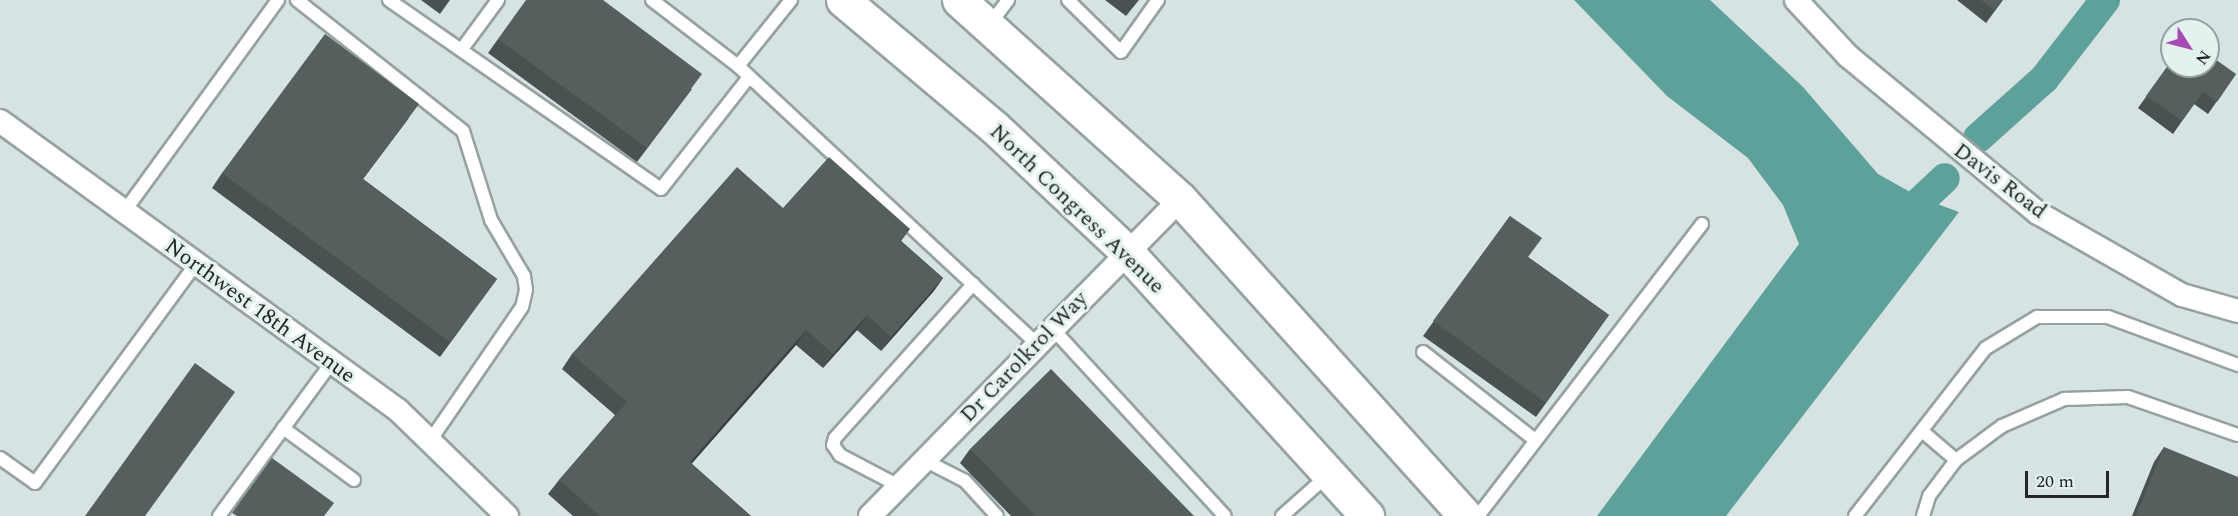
<!DOCTYPE html>
<html>
<head>
<meta charset="utf-8">
<style>
	body { margin:0 }
	#map { position:relative; width:2238px; height:516px; overflow:hidden; background:#d6e3e2; font-family:Spectral,serif }
	div>[style] { position:absolute }
	[style*='--x'] { left:calc(var(--x)*1px); top:calc(var(--y)*1px); width:calc(var(--w)*1px); rotate:calc(var(--a)*1deg) }
	.water>* { inset:0; background:#5da19a }
	.canal>* { height:30px; margin:-15px; padding:0 15px; transform-origin:15px; border-radius:15px; background:#5da19a }
	.roads { filter:drop-shadow(2px 0 #96a2a1) drop-shadow(-2px 0 #96a2a1) drop-shadow(0 2px #96a2a1) drop-shadow(0 -2px #96a2a1) }
	.lane>* { height:12px; margin:-6px; padding:0 6px; transform-origin:6px; border-radius:6px; background:#fff }
	.street>* { height:22px; margin:-11px; padding:0 11px; transform-origin:11px; border-radius:11px; background:#fff }
	.secondary>* { height:33px; margin:-16.5px; padding:0 16.5px; transform-origin:16.5px; border-radius:16.5px; background:#fff }
	.wall>* { inset:0; background:#485251 }
	.shaded-wall>* { inset:0; background:#3b4242 }
	.building>* { inset:0; background:#545f5e }
	span { translate:-50% -50%; white-space:nowrap; text-align:center; line-height:1.15; -webkit-text-stroke:6px #e3f1ef; paint-order:stroke }
	.street-label { font-size:22px; color:#222726 }
	.north { position:absolute; left:2160px; top:18px; width:60px; height:60px; box-sizing:border-box; background:#e3f1ef; border:2px solid #96a09f; border-radius:50%; rotate:126deg; font-size:16px; font-weight:700; line-height:24px; text-align:center; color:#222726 }
	.north::after { content:''; display:block; margin:auto; width:21px; height:27px; background:#a74bb5; clip-path:polygon(50% 0,100% 100%,50% 72%,0 100%) }
	.scale { position:absolute; left:2025px; top:471px; width:84px; height:27px; box-sizing:border-box; border:3px solid #222726; border-top:0; padding-left:8px; font-size:18px; line-height:21px; white-space:nowrap; color:#222726; -webkit-text-stroke:4px #e3f1ef; paint-order:stroke }
</style>
</head>
<body>
<div id="map">
	<div class="water">
		<i style="clip-path:polygon(1574px 0,1710px 0,1803px 87px,1878px 174px,1921px 198px,1959px 212px,1726px 516px,1597px 516px,1799px 244px,1783px 205px,1748px 158px,1667px 96px)"></i>
	</div>
	<div class="canal">
		<i style="--x:1978;--y:138;--w:89;--a:-41.8"></i>
		<i style="--x:2044;--y:79;--w:100;--a:-52.3"></i>
		<i style="--x:1893;--y:227;--w:71;--a:-43.3"></i>
	</div>
	<div class="roads">
		<div class="lane">
			<i style="--x:297;--y:0;--w:211;--a:38.3"></i>
			<i style="--x:463;--y:131;--w:93;--a:72.5"></i>
			<i style="--x:491;--y:220;--w:65;--a:59.5"></i>
			<i style="--x:524;--y:276;--w:14;--a:82"></i>
			<i style="--x:526;--y:290;--w:17;--a:103"></i>
			<i style="--x:522;--y:307;--w:163;--a:124.5"></i>
			<i style="--x:389;--y:0;--w:331;--a:34.8"></i>
			<i style="--x:661;--y:189;--w:142;--a:-51.8"></i>
			<i style="--x:652;--y:0;--w:108;--a:37.5"></i>
			<i style="--x:738;--y:66;--w:408;--a:42.9"></i>
			<i style="--x:1068;--y:0;--w:74;--a:44.5"></i>
			<i style="--x:1121;--y:52;--w:64;--a:-54.6"></i>
			<i style="--x:990;--y:24;--w:30;--a:-53"></i>
			<i style="--x:462;--y:49;--w:61;--a:-53.7"></i>
			<i style="--x:738;--y:66;--w:85;--a:-51.2"></i>
			<i style="--x:124;--y:212;--w:262;--a:-54"></i>
			<i style="--x:1052;--y:328;--w:255;--a:47.4"></i>
			<i style="--x:1423;--y:352;--w:142;--a:38.2"></i>
			<i style="--x:283;--y:428;--w:88;--a:36.2"></i>
			<i style="--x:1922;--y:431;--w:45;--a:40.5"></i>
			<i style="--x:0;--y:458;--w:43;--a:35.5"></i>
			<i style="--x:35;--y:483;--w:272;--a:-53.7"></i>
			<i style="--x:924;--y:460;--w:46;--a:27.1"></i>
			<i style="--x:965;--y:481;--w:47;--a:47.6"></i>
			<i style="--x:899;--y:486;--w:67;--a:-152.3"></i>
			<i style="--x:840;--y:455;--w:12;--a:-125"></i>
			<i style="--x:833;--y:445;--w:7;--a:-74"></i>
			<i style="--x:835;--y:438;--w:207;--a:-48.1"></i>
			<i style="--x:219;--y:516;--w:191;--a:-53.7"></i>
			<i style="--x:1282;--y:516;--w:62;--a:-41.7"></i>
			<i style="--x:1478;--y:516;--w:368;--a:-52.5"></i>
			<i style="--x:1855;--y:516;--w:213;--a:-52.1"></i>
			<i style="--x:1986;--y:348;--w:60;--a:-31.3"></i>
			<i style="--x:2037;--y:317;--w:71;--a:0"></i>
			<i style="--x:2108;--y:317;--w:139;--a:20.3"></i>
			<i style="--x:1923;--y:516;--w:21;--a:-73"></i>
			<i style="--x:1929;--y:496;--w:45;--a:-53.1"></i>
			<i style="--x:1956;--y:460;--w:57;--a:-36.5"></i>
			<i style="--x:2002;--y:426;--w:68;--a:-23.5"></i>
			<i style="--x:2064;--y:399;--w:64;--a:-1.8"></i>
			<i style="--x:2128;--y:397;--w:116;--a:19.1"></i>
		</div>
		<div class="street">
			<i style="--x:1796;--y:0;--w:76;--a:47.1"></i>
			<i style="--x:1848;--y:56;--w:246;--a:39.6"></i>
			<i style="--x:2038;--y:213;--w:166;--a:29.7"></i>
			<i style="--x:2182;--y:295;--w:58;--a:15.9"></i>
			<i style="--x:0;--y:121;--w:492;--a:36"></i>
			<i style="--x:398;--y:410;--w:152;--a:44.2"></i>
			<i style="--x:870;--y:516;--w:443;--a:-45.6"></i>
		</div>
		<div class="secondary">
			<i style="--x:843;--y:0;--w:197;--a:40.1"></i>
			<i style="--x:994;--y:127;--w:183;--a:43.2"></i>
			<i style="--x:1127;--y:252;--w:357;--a:47.7"></i>
			<i style="--x:959;--y:0;--w:297;--a:42"></i>
			<i style="--x:1180;--y:199;--w:426;--a:48"></i>
		</div>
	</div>
	<div class="wall">
		<i style="clip-path:polygon(421px 0,450px 0,440px 14px)"></i>
		<i style="clip-path:polygon(1105px 0,1139px 0,1126px 16px)"></i>
		<i style="clip-path:polygon(1957px 0,2003px 0,1986px 23px)"></i>
		<i style="clip-path:polygon(498px 39px,692px 89px,637px 162px,488px 53px)"></i>
		<i style="clip-path:polygon(2172px 60px,2236px 74px,2208px 114px,2194px 104px,2173px 134px,2138px 108px)"></i>
		<i style="clip-path:polygon(409px 118px,363px 179px,497px 279px,440px 357px,212px 188px,222px 173px)"></i>
		<i style="clip-path:polygon(783px 208px,910px 229px,901px 241px,943px 278px,933px 292px,881px 351px,857px 330px,823px 368px,796px 345px,691px 464px,751px 516px,573px 516px,548px 494px,559px 480px,615px 415px,562px 369px,572px 354px)"></i>
		<i style="clip-path:polygon(1510px 216px,1528px 257px,1609px 315px,1536px 417px,1423px 336px)"></i>
		<i style="clip-path:polygon(2164px 447px,2238px 516px,2132px 516px,2154px 462px)"></i>
		<i style="clip-path:polygon(970px 449px,1194px 516px,1011px 516px,960px 463px)"></i>
	</div>
	<div class="shaded-wall">
		<i style="clip-path:polygon(943px 278px,933px 292px,881px 351px,891px 337px)"></i>
		<i style="clip-path:polygon(867px 315px,857px 330px,823px 368px,833px 354px)"></i>
		<i style="clip-path:polygon(806px 330px,796px 345px,680px 477px,690px 462px)"></i>
	</div>
	<div class="building">
		<i style="clip-path:polygon(526px 0,603px 0,702px 74px,647px 148px,498px 39px)"></i>
		<i style="clip-path:polygon(1981px 0,2002px 0,1994px 10px)"></i>
		<i style="clip-path:polygon(325px 34px,419px 104px,363px 179px,497px 279px,450px 342px,222px 173px)"></i>
		<i style="clip-path:polygon(2208px 54px,2236px 74px,2217px 102px,2203px 92px,2182px 121px,2146px 96px,2172px 60px,2172px 66px,2208px 66px)"></i>
		<i style="clip-path:polygon(829px 157px,910px 229px,900px 240px,943px 278px,891px 337px,867px 315px,833px 354px,806px 330px,690px 462px,751px 516px,600px 516px,559px 480px,627px 402px,572px 354px,737px 167px,783px 208px)"></i>
		<i style="clip-path:polygon(1510px 216px,1542px 238px,1528px 257px,1609px 315px,1546px 403px,1433px 321px)"></i>
		<i style="clip-path:polygon(195px 363px,235px 392px,145px 516px,85px 516px)"></i>
		<i style="clip-path:polygon(1051px 369px,1194px 516px,1036px 516px,970px 449px)"></i>
		<i style="clip-path:polygon(2164px 447px,2238px 477px,2238px 516px,2136px 516px)"></i>
		<i style="clip-path:polygon(272px 458px,334px 503px,324px 516px,237px 516px,232px 513px)"></i>
	</div>
	<div class="street-label">
		<span style="left:2000px;top:181px;rotate:37deg">Davis Road</span>
		<span style="left:1077px;top:209px;rotate:44deg">North Congress Avenue</span>
		<span style="left:260px;top:311px;rotate:36deg">Northwest 18th Avenue</span>
		<span style="left:1024px;top:357px;rotate:-46deg">Dr Carolkrol Way</span>
	</div>
	<div class="north">N</div>
	<div class="scale">20 m</div>
</div>
</body>
</html>
